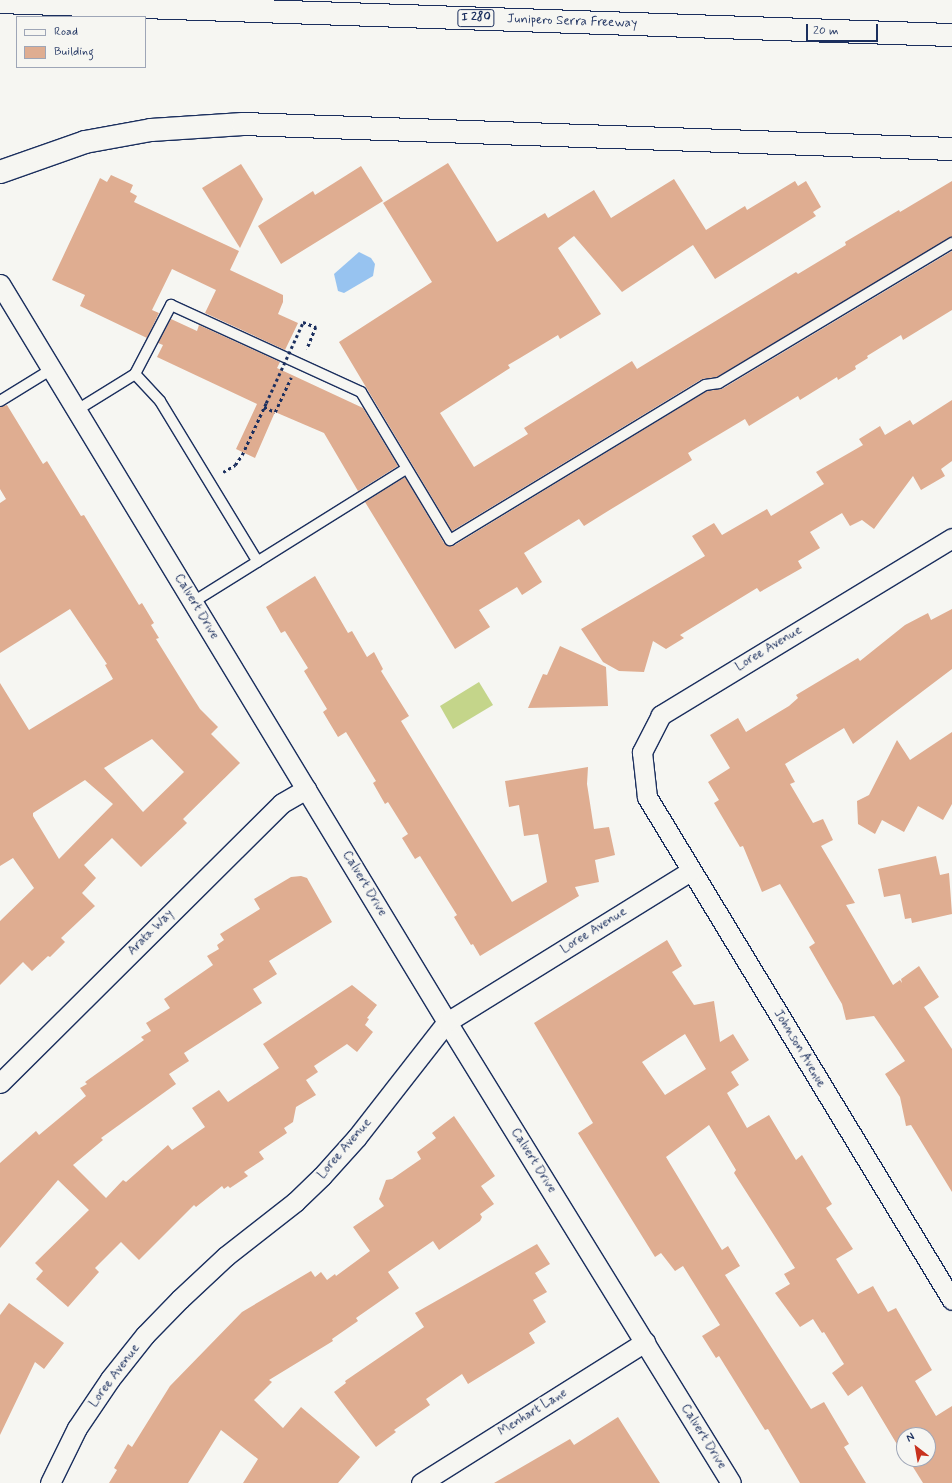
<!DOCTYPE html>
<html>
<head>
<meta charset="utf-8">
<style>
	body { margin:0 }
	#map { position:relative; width:952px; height:1483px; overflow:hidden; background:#f6f6f2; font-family:Mynerve,sans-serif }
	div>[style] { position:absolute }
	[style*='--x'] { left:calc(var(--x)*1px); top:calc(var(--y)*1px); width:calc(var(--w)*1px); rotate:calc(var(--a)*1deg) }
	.green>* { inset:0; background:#c4d58a }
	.water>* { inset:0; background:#97c3f0 }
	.building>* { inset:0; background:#dfad91 }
	.path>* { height:2.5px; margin-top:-1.25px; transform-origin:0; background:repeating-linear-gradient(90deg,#1b2f5e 0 3px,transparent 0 6px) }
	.roads { filter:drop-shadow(1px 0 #1b2f5e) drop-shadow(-1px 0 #1b2f5e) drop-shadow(0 1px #1b2f5e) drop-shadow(0 -1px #1b2f5e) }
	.lane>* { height:10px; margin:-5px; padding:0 5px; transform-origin:5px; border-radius:5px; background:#f6f6f2 }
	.street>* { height:19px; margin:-9.5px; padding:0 9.5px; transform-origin:9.5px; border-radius:9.5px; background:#f6f6f2 }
	.highway>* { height:22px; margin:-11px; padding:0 11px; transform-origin:11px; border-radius:11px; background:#f6f6f2 }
	.path-bridge>* { height:2.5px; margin-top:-1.25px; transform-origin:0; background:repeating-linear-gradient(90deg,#1b2f5e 0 3px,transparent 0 6px) }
	span { translate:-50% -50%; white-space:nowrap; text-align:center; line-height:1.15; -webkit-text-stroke:3px #f6f6f2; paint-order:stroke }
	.shield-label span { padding:1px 3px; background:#f6f6f2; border:1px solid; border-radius:3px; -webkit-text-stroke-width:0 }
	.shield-label { font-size:12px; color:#1b2f5e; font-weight:700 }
	.street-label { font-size:13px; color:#1b2f5e }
	.legend { position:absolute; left:16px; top:16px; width:130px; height:52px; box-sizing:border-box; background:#f6f6f2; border:1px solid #9ea6b7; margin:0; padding:5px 7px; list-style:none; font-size:12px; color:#1b2f5e }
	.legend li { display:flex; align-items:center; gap:8px; height:20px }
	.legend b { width:20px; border:1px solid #9ea6b7 }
	.north { position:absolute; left:896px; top:1427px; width:40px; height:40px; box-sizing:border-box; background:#f6f6f2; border:1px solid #9ea6b7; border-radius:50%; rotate:329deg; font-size:11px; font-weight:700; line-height:16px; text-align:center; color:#1b2f5e }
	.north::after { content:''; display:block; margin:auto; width:14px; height:18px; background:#c8321e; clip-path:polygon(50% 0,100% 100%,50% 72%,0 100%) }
	.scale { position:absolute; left:806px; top:24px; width:72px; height:18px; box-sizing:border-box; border:2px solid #1b2f5e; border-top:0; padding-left:5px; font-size:12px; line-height:14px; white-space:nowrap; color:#1b2f5e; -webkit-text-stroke:3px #f6f6f2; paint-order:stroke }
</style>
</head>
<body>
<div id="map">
	<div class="green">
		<i style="clip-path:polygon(479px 682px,493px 705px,453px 729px,440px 706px)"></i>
	</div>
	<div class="water">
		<i style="clip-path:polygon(359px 252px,371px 258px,375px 264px,373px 276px,344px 293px,338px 291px,334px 274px)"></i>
	</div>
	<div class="building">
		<i style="clip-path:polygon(448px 163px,497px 242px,545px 213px,548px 218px,594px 190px,611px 218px,674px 179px,706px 230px,745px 206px,747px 210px,795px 181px,798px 186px,806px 181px,821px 207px,813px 212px,816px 216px,715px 279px,693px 245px,622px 292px,574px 236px,558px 248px,601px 314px,560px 339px,558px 335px,520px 358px,508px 365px,510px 368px,440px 413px,474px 467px,528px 434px,524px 428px,632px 361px,637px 369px,796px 272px,798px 274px,846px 245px,845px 242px,899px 210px,900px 212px,952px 181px,952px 237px,717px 377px,702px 379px,452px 531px,339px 342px,432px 282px,383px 203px)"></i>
		<i style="clip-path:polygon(241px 164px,263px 199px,240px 248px,202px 188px)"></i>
		<i style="clip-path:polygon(361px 166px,383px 201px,281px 264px,258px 226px,313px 191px,315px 195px)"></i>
		<i style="clip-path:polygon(111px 175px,133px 185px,130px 192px,137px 196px,134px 202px,239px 251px,230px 270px,283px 295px,283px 302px,278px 314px,298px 323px,285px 350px,205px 313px,216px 290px,172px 269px,152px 310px,159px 313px,147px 338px,80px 306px,85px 295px,52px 280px,100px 178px,107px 182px)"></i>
		<i style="clip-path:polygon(952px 251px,952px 310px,903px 340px,901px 335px,867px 356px,868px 358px,855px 366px,856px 369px,838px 380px,837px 377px,800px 400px,798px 396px,749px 426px,745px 419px,688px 453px,692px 460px,608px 511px,584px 526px,579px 519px,524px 553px,542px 582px,522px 595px,517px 587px,479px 610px,490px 627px,455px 649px,365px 502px,405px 477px,444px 543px,453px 546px,707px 391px,722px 389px)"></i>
		<i style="clip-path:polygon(171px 319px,197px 331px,199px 325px,280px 362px,277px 368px,363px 408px,398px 466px,358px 491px,324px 433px,275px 412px,255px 458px,236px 449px,257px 404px,157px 357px,163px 345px,158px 343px)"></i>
		<i style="clip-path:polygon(952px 400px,952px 461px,941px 469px,945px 476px,921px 490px,913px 476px,874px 529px,862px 520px,850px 526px,842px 513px,810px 532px,820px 548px,798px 561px,802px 568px,760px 592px,757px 588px,680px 635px,684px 638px,666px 649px,653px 641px,644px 672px,619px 671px,603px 662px,581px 629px,705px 556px,692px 536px,714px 523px,722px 535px,767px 509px,771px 516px,824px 484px,816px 472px,863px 445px,859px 439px,880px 426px,885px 435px,910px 420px,913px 425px)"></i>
		<i style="clip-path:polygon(evenodd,7px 405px,43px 464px,47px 461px,81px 516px,84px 515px,139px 605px,142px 603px,154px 623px,151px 625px,159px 638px,156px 639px,184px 684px,200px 709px,218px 727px,211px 734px,240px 763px,183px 819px,187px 823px,141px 867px,112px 838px,84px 865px,96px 878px,82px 893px,95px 906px,61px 938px,65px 942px,50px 957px,48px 956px,32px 971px,23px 962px,0 985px,0 921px,34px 888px,13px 858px,0 866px,0 683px,29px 730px,113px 679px,105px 665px,107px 664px,70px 609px,0 653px,0 503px,6px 499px,0 489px,0 407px,7px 405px,152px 739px,184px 772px,143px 812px,104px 768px,152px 739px,7px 405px,85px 780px,113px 804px,59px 859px,33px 816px,33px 813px,85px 780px)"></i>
		<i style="clip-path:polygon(315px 576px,348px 633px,352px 631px,367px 657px,374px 652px,383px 669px,381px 671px,409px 716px,401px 721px,512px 902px,547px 882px,538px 834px,524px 836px,519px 805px,509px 807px,505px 781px,588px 767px,587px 784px,594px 829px,609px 827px,615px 855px,595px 860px,599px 882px,575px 887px,579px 896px,480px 956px,473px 944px,471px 945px,454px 917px,457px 915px,420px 856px,415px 859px,402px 838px,408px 834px,388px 802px,385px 804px,373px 783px,376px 781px,346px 732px,338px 737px,323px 712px,327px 709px,304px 671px,308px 668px,285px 631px,281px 633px,266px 607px)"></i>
		<i style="clip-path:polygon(952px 609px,952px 669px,853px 744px,844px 728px,785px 764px,795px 782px,790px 784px,813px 823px,823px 819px,833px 840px,821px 846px,855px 903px,846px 905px,893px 985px,900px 980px,902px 983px,901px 979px,919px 966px,939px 997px,924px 1007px,952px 1049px,952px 1192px,911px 1125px,906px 1126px,900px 1097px,885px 1074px,905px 1061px,874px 1016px,846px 1020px,842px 1004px,809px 947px,815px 943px,780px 884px,762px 892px,743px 846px,740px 847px,714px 803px,719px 800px,708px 782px,730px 768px,710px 735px,738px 718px,746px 732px,789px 706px,798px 698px,796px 695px,858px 658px,860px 661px,905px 625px,928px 613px,931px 620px)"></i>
		<i style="clip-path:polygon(560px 646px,606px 667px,608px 706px,528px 708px,543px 674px,547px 675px)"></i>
		<i style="clip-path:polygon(952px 732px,952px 804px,943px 820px,918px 806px,904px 832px,882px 820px,875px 834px,858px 824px,857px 801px,869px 795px,897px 740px,910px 760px)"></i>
		<i style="clip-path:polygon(936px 856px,940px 875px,949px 873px,952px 914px,912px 923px,911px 918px,905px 919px,900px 894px,884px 897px,878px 869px)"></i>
		<i style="clip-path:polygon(301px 876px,307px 878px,332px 922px,269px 961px,277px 974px,253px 989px,262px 1003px,184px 1053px,189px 1061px,169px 1074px,176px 1084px,101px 1138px,103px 1140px,73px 1165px,106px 1198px,123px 1180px,126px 1182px,168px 1145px,172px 1150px,205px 1127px,192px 1108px,219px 1090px,228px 1102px,279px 1068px,263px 1044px,352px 985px,377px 1005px,367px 1018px,369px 1019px,365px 1025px,373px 1032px,357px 1052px,347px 1044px,314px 1066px,318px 1072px,306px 1080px,316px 1095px,296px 1107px,293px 1122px,284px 1128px,287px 1133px,259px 1152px,264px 1159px,244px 1172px,248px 1176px,230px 1188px,228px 1186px,224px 1189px,222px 1186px,196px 1207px,194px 1205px,139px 1260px,121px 1242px,95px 1268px,99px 1272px,68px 1307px,36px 1279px,43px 1271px,35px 1263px,89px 1210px,58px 1180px,0 1248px,0 1163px,36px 1131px,39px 1135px,86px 1096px,80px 1088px,87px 1084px,85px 1082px,144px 1040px,141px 1037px,151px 1031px,146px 1023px,170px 1008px,164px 999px,213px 965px,207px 956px,219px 949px,217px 945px,224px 940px,220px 934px,260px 909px,254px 899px,291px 877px)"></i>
		<i style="clip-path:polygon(evenodd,667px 940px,682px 966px,672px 972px,694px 1005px,714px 1001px,720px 1042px,733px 1034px,749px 1060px,731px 1072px,739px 1085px,727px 1093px,747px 1128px,769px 1115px,796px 1160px,802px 1155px,832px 1204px,826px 1208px,853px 1249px,836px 1259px,858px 1294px,873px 1286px,888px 1312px,896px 1308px,932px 1370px,915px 1381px,936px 1416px,952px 1406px,952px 1483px,923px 1483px,908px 1459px,928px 1459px,928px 1435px,904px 1435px,904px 1456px,862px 1386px,848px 1396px,832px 1373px,844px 1364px,824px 1332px,822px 1333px,813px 1319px,800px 1327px,775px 1293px,790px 1284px,784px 1274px,795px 1268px,734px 1173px,736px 1170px,709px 1125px,666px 1157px,722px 1250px,728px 1246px,740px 1266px,725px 1275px,811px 1409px,824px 1402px,849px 1444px,844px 1447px,866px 1483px,800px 1483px,768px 1429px,765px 1430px,719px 1356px,716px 1358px,702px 1336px,720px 1325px,683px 1266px,675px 1271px,661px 1253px,655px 1257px,578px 1133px,593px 1123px,534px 1023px,667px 940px,685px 1034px,706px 1069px,665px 1095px,642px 1062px,685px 1034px)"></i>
		<i style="clip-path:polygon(454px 1116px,495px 1176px,481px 1186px,494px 1204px,480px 1214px,482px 1217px,480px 1221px,439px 1250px,433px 1241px,388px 1272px,399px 1288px,356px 1318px,358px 1321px,332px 1339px,333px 1341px,269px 1380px,272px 1382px,254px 1400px,283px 1428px,301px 1407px,360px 1457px,338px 1483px,243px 1483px,258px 1459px,221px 1430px,188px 1483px,109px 1483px,117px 1470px,114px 1468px,128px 1444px,132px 1447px,170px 1386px,242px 1312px,311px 1271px,315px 1277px,321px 1272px,327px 1280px,335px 1274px,336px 1276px,370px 1251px,353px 1227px,384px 1206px,379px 1199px,386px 1180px,392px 1179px,421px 1159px,417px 1152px,436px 1138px,432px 1133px)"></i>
		<i style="clip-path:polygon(537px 1244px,550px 1264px,535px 1273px,547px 1292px,533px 1300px,546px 1322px,529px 1333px,535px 1343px,468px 1384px,462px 1374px,426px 1399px,430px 1405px,394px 1430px,396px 1432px,376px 1447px,334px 1392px,346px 1383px,345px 1381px,424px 1327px,415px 1313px)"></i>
		<i style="clip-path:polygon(9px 1303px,64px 1343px,44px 1369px,35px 1362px,0 1435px,0 1315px)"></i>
		<i style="clip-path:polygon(618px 1417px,660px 1483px,494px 1483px,570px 1439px,574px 1445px)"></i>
	</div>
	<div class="path">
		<i style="--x:303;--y:322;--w:14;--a:21"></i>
		<i style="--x:316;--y:327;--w:24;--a:112"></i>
		<i style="--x:264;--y:407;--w:12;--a:24"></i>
		<i style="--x:275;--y:412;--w:38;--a:-65"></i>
		<i style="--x:223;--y:472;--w:14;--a:-30"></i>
		<i style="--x:235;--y:465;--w:12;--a:-55"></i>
		<i style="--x:242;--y:455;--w:57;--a:-65.2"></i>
	</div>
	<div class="roads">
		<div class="lane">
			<i style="--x:135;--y:374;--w:37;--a:47"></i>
			<i style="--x:160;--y:401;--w:188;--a:58.7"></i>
			<i style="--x:0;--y:401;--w:61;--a:-31.6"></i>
			<i style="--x:77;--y:410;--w:68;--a:-31.8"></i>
			<i style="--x:135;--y:374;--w:78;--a:-62.4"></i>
			<i style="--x:171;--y:305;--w:209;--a:24.6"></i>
			<i style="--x:361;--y:392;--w:173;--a:59"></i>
			<i style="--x:450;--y:540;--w:298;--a:-31.3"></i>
			<i style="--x:705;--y:385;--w:14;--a:-8"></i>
			<i style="--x:719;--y:383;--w:272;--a:-31"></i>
			<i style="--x:193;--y:602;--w:251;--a:-32"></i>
		</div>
		<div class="street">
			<i style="--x:0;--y:284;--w:863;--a:58.8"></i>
			<i style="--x:447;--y:1022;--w:541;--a:58.36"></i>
			<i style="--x:952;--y:538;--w:341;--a:148.7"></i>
			<i style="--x:661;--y:715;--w:42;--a:117.2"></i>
			<i style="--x:642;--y:752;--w:45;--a:83.7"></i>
			<i style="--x:647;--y:797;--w:588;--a:58.77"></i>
			<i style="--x:0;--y:1083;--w:397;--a:-44.8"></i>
			<i style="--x:282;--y:803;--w:28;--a:-30"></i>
			<i style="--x:50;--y:1483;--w:61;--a:-63.9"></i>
			<i style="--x:77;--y:1428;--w:59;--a:-56"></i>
			<i style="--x:110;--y:1379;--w:56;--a:-51.5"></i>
			<i style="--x:145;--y:1335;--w:50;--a:-45.8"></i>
			<i style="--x:180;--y:1299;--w:63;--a:-43.1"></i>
			<i style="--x:226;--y:1256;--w:88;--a:-38"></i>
			<i style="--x:295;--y:1202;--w:37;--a:-44"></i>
			<i style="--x:322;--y:1176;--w:52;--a:-48.1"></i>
			<i style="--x:357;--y:1137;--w:146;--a:-52"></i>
			<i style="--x:447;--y:1022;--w:287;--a:-31.8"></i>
			<i style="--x:421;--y:1483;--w:265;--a:-32.2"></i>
		</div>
		<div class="highway">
			<i style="--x:0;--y:2;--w:953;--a:1.99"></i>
			<i style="--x:0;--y:172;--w:90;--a:-19.4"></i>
			<i style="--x:85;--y:142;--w:67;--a:-10.3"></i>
			<i style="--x:151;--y:130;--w:92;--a:-3.7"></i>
			<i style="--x:243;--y:124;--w:709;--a:2.02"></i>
		</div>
	</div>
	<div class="path-bridge">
		<i style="--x:266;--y:403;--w:89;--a:-65.4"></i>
	</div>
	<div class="shield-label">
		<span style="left:476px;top:18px">I 280</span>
	</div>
	<div class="street-label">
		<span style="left:572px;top:22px;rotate:2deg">Junipero Serra Freeway</span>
		<span style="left:196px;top:607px;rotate:59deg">Calvert Drive</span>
		<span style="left:769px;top:649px;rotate:-31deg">Loree Avenue</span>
		<span style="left:364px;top:884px;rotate:59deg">Calvert Drive</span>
		<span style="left:594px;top:931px;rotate:-32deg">Loree Avenue</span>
		<span style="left:151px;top:933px;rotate:-45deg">Arata Way</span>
		<span style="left:799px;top:1049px;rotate:59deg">Johnson Avenue</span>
		<span style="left:345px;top:1149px;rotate:-49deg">Loree Avenue</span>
		<span style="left:533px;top:1161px;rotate:58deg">Calvert Drive</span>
		<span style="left:115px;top:1376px;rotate:-53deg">Loree Avenue</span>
		<span style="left:533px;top:1413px;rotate:-32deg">Menhart Lane</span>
		<span style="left:703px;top:1437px;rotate:58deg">Calvert Drive</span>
	</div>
	<ul class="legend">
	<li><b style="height:5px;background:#f6f6f2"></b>Road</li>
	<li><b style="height:11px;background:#dfad91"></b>Building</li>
	</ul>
	<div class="north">N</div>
	<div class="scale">20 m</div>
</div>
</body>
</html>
